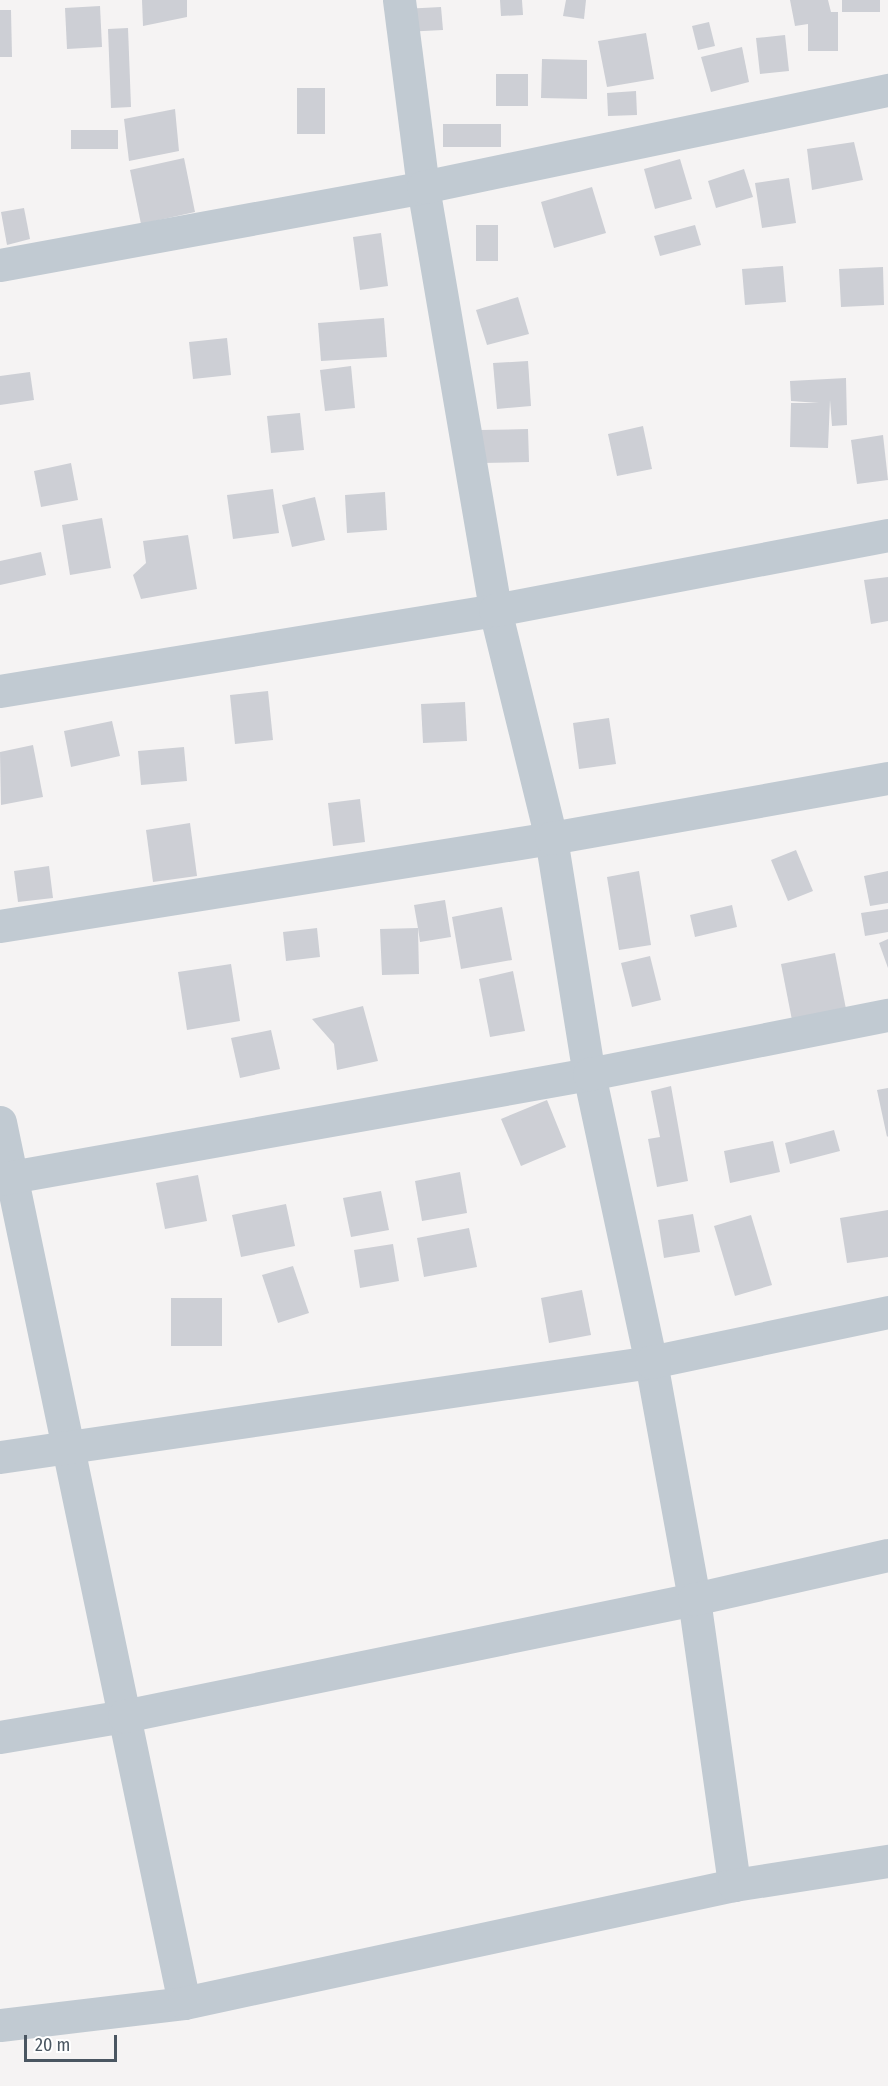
<!DOCTYPE html>
<html>
<head>
<meta charset="utf-8">
<style>
	body { margin:0 }
	#map { position:relative; width:888px; height:2086px; overflow:hidden; background:#f5f3f3; font-family:"Fira Sans Condensed",sans-serif }
	div>[style] { position:absolute }
	[style*='--x'] { left:calc(var(--x)*1px); top:calc(var(--y)*1px); width:calc(var(--w)*1px); rotate:calc(var(--a)*1deg) }
	.building>* { inset:0; background:#cdcfd5 }
	.minor>* { height:33px; margin:-16.5px; padding:0 16.5px; transform-origin:16.5px; border-radius:16.5px; background:#c1cad2 }
	span { translate:-50% -50%; white-space:nowrap; text-align:center; line-height:1.15; -webkit-text-stroke:5px #fff; paint-order:stroke }
	.scale { position:absolute; left:24px; top:2035px; width:93px; height:27px; box-sizing:border-box; border:3px solid #4a5661; border-top:0; padding-left:8px; font-size:18px; line-height:21px; white-space:nowrap; color:#4a5661; -webkit-text-stroke:4px #fff; paint-order:stroke }
</style>
</head>
<body>
<div id="map">
	<div class="building">
		<i style="clip-path:polygon(142px 0,187px 0,187px 17px,143px 26px)"></i>
		<i style="clip-path:polygon(500px 0,522px 0,523px 15px,501px 16px)"></i>
		<i style="clip-path:polygon(566px 0,586px 0,584px 19px,563px 16px)"></i>
		<i style="clip-path:polygon(790px 0,828px 0,831px 12px,838px 12px,838px 51px,808px 51px,808px 24px,795px 26px)"></i>
		<i style="clip-path:polygon(842px 0,880px 0,880px 12px,842px 12px)"></i>
		<i style="clip-path:polygon(100px 6px,102px 47px,67px 49px,65px 8px)"></i>
		<i style="clip-path:polygon(441px 7px,443px 30px,404px 32px,403px 9px)"></i>
		<i style="clip-path:polygon(0 10px,11px 10px,12px 57px,0 57px)"></i>
		<i style="clip-path:polygon(709px 22px,715px 46px,698px 50px,692px 26px)"></i>
		<i style="clip-path:polygon(128px 28px,131px 107px,111px 108px,108px 29px)"></i>
		<i style="clip-path:polygon(646px 33px,654px 79px,607px 87px,598px 41px)"></i>
		<i style="clip-path:polygon(785px 35px,789px 71px,760px 74px,756px 38px)"></i>
		<i style="clip-path:polygon(742px 47px,749px 82px,711px 92px,701px 57px)"></i>
		<i style="clip-path:polygon(542px 59px,587px 60px,587px 99px,541px 98px)"></i>
		<i style="clip-path:polygon(496px 74px,528px 74px,528px 106px,496px 106px)"></i>
		<i style="clip-path:polygon(297px 88px,325px 88px,325px 134px,297px 134px)"></i>
		<i style="clip-path:polygon(636px 91px,637px 115px,608px 116px,607px 93px)"></i>
		<i style="clip-path:polygon(175px 109px,179px 151px,129px 161px,124px 119px)"></i>
		<i style="clip-path:polygon(443px 124px,501px 124px,501px 147px,443px 147px)"></i>
		<i style="clip-path:polygon(71px 130px,118px 130px,118px 149px,71px 149px)"></i>
		<i style="clip-path:polygon(854px 142px,863px 180px,812px 190px,807px 149px)"></i>
		<i style="clip-path:polygon(184px 158px,195px 212px,141px 224px,130px 170px)"></i>
		<i style="clip-path:polygon(680px 159px,692px 199px,655px 209px,644px 169px)"></i>
		<i style="clip-path:polygon(744px 169px,753px 197px,716px 208px,708px 181px)"></i>
		<i style="clip-path:polygon(789px 178px,796px 223px,762px 228px,755px 183px)"></i>
		<i style="clip-path:polygon(592px 187px,606px 233px,554px 248px,541px 202px)"></i>
		<i style="clip-path:polygon(24px 208px,30px 239px,7px 245px,1px 212px)"></i>
		<i style="clip-path:polygon(476px 225px,498px 225px,498px 261px,476px 261px)"></i>
		<i style="clip-path:polygon(695px 225px,701px 245px,660px 256px,654px 236px)"></i>
		<i style="clip-path:polygon(381px 233px,388px 286px,360px 290px,353px 237px)"></i>
		<i style="clip-path:polygon(783px 266px,786px 302px,745px 305px,742px 269px)"></i>
		<i style="clip-path:polygon(883px 267px,884px 305px,841px 307px,839px 269px)"></i>
		<i style="clip-path:polygon(518px 297px,529px 334px,487px 345px,476px 310px)"></i>
		<i style="clip-path:polygon(384px 318px,387px 357px,321px 361px,318px 323px)"></i>
		<i style="clip-path:polygon(227px 338px,231px 375px,193px 379px,189px 342px)"></i>
		<i style="clip-path:polygon(528px 361px,531px 406px,497px 409px,493px 363px)"></i>
		<i style="clip-path:polygon(351px 366px,355px 408px,325px 411px,320px 370px)"></i>
		<i style="clip-path:polygon(30px 372px,34px 400px,0 405px,0 376px)"></i>
		<i style="clip-path:polygon(846px 378px,847px 425px,832px 426px,830px 400px,828px 448px,790px 447px,791px 403px,819px 403px,791px 401px,790px 381px)"></i>
		<i style="clip-path:polygon(300px 413px,304px 450px,271px 453px,267px 416px)"></i>
		<i style="clip-path:polygon(643px 426px,652px 469px,617px 476px,608px 434px)"></i>
		<i style="clip-path:polygon(528px 429px,529px 462px,481px 463px,480px 430px)"></i>
		<i style="clip-path:polygon(883px 435px,888px 480px,857px 484px,851px 440px)"></i>
		<i style="clip-path:polygon(71px 463px,78px 500px,41px 507px,34px 471px)"></i>
		<i style="clip-path:polygon(273px 489px,279px 533px,233px 539px,227px 495px)"></i>
		<i style="clip-path:polygon(385px 492px,387px 530px,347px 533px,345px 495px)"></i>
		<i style="clip-path:polygon(315px 497px,325px 540px,292px 547px,282px 505px)"></i>
		<i style="clip-path:polygon(102px 518px,111px 568px,70px 575px,62px 525px)"></i>
		<i style="clip-path:polygon(188px 535px,197px 589px,141px 599px,133px 575px,146px 563px,143px 541px)"></i>
		<i style="clip-path:polygon(41px 552px,46px 575px,0 585px,0 561px)"></i>
		<i style="clip-path:polygon(888px 577px,888px 621px,871px 624px,864px 580px)"></i>
		<i style="clip-path:polygon(268px 691px,273px 740px,235px 744px,230px 695px)"></i>
		<i style="clip-path:polygon(465px 702px,467px 741px,423px 743px,421px 704px)"></i>
		<i style="clip-path:polygon(609px 718px,616px 764px,579px 769px,573px 723px)"></i>
		<i style="clip-path:polygon(112px 721px,120px 756px,71px 767px,64px 731px)"></i>
		<i style="clip-path:polygon(33px 745px,43px 797px,1px 805px,0 752px)"></i>
		<i style="clip-path:polygon(184px 747px,187px 781px,141px 785px,138px 751px)"></i>
		<i style="clip-path:polygon(360px 799px,365px 842px,333px 846px,328px 803px)"></i>
		<i style="clip-path:polygon(190px 823px,197px 876px,153px 882px,146px 830px)"></i>
		<i style="clip-path:polygon(796px 850px,813px 891px,788px 901px,771px 860px)"></i>
		<i style="clip-path:polygon(49px 866px,53px 898px,18px 902px,14px 871px)"></i>
		<i style="clip-path:polygon(639px 871px,651px 945px,619px 950px,607px 877px)"></i>
		<i style="clip-path:polygon(888px 871px,888px 903px,870px 906px,864px 876px)"></i>
		<i style="clip-path:polygon(445px 900px,451px 937px,420px 942px,418px 928px,419px 974px,382px 975px,380px 929px,418px 928px,414px 905px)"></i>
		<i style="clip-path:polygon(732px 905px,737px 927px,695px 937px,690px 915px)"></i>
		<i style="clip-path:polygon(502px 907px,512px 960px,461px 969px,452px 917px)"></i>
		<i style="clip-path:polygon(888px 909px,888px 932px,865px 936px,861px 913px)"></i>
		<i style="clip-path:polygon(317px 928px,320px 957px,286px 961px,283px 932px)"></i>
		<i style="clip-path:polygon(888px 939px,888px 968px,879px 943px)"></i>
		<i style="clip-path:polygon(835px 953px,846px 1009px,792px 1020px,781px 964px)"></i>
		<i style="clip-path:polygon(650px 956px,661px 1000px,632px 1007px,621px 963px)"></i>
		<i style="clip-path:polygon(231px 964px,240px 1021px,187px 1030px,178px 972px)"></i>
		<i style="clip-path:polygon(513px 971px,525px 1031px,490px 1037px,479px 979px)"></i>
		<i style="clip-path:polygon(363px 1006px,378px 1061px,337px 1070px,334px 1044px,312px 1019px)"></i>
		<i style="clip-path:polygon(271px 1030px,280px 1069px,240px 1078px,231px 1038px)"></i>
		<i style="clip-path:polygon(671px 1086px,688px 1181px,657px 1187px,648px 1139px,660px 1137px,651px 1091px)"></i>
		<i style="clip-path:polygon(888px 1088px,888px 1136px,887px 1137px,877px 1090px)"></i>
		<i style="clip-path:polygon(547px 1100px,566px 1147px,521px 1166px,501px 1119px)"></i>
		<i style="clip-path:polygon(834px 1130px,840px 1151px,790px 1164px,785px 1143px)"></i>
		<i style="clip-path:polygon(773px 1141px,780px 1172px,730px 1183px,724px 1151px)"></i>
		<i style="clip-path:polygon(460px 1172px,467px 1213px,422px 1221px,415px 1181px)"></i>
		<i style="clip-path:polygon(198px 1175px,207px 1221px,165px 1229px,156px 1183px)"></i>
		<i style="clip-path:polygon(381px 1191px,389px 1230px,351px 1237px,343px 1198px)"></i>
		<i style="clip-path:polygon(286px 1204px,295px 1246px,241px 1257px,232px 1215px)"></i>
		<i style="clip-path:polygon(888px 1210px,888px 1257px,847px 1263px,840px 1218px)"></i>
		<i style="clip-path:polygon(693px 1214px,700px 1252px,664px 1258px,658px 1220px)"></i>
		<i style="clip-path:polygon(751px 1215px,772px 1285px,735px 1296px,714px 1226px)"></i>
		<i style="clip-path:polygon(469px 1228px,477px 1267px,424px 1277px,417px 1238px)"></i>
		<i style="clip-path:polygon(393px 1244px,399px 1281px,360px 1288px,354px 1250px)"></i>
		<i style="clip-path:polygon(293px 1266px,309px 1313px,278px 1323px,262px 1275px)"></i>
		<i style="clip-path:polygon(582px 1290px,591px 1335px,549px 1343px,541px 1298px)"></i>
		<i style="clip-path:polygon(171px 1298px,222px 1298px,222px 1346px,171px 1346px)"></i>
	</div>
	<div class="minor">
		<i style="--x:399;--y:0;--w:189;--a:82.7"></i>
		<i style="--x:423;--y:187;--w:429;--a:80.3"></i>
		<i style="--x:495;--y:610;--w:235;--a:76.2"></i>
		<i style="--x:551;--y:838;--w:239;--a:80.9"></i>
		<i style="--x:589;--y:1074;--w:295;--a:77.9"></i>
		<i style="--x:651;--y:1362;--w:241;--a:79.7"></i>
		<i style="--x:694;--y:1599;--w:289;--a:82"></i>
		<i style="--x:0;--y:265;--w:430;--a:-10.4"></i>
		<i style="--x:423;--y:187;--w:475;--a:-11.8"></i>
		<i style="--x:0;--y:691;--w:502;--a:-9.29"></i>
		<i style="--x:495;--y:610;--w:400;--a:-10.8"></i>
		<i style="--x:0;--y:926;--w:558;--a:-9.07"></i>
		<i style="--x:551;--y:838;--w:342;--a:-10.1"></i>
		<i style="--x:0;--y:1122;--w:900;--a:78.2"></i>
		<i style="--x:0;--y:1179;--w:598;--a:-10.11"></i>
		<i style="--x:589;--y:1074;--w:305;--a:-11.2"></i>
		<i style="--x:0;--y:1457;--w:658;--a:-8.3"></i>
		<i style="--x:651;--y:1362;--w:242;--a:-11.9"></i>
		<i style="--x:0;--y:1737;--w:126;--a:-9.6"></i>
		<i style="--x:124;--y:1716;--w:582;--a:-11.6"></i>
		<i style="--x:694;--y:1599;--w:199;--a:-12.8"></i>
		<i style="--x:0;--y:2025;--w:185;--a:-6.8"></i>
		<i style="--x:184;--y:2003;--w:563;--a:-12.11"></i>
		<i style="--x:734;--y:1885;--w:156;--a:-8.9"></i>
	</div>
	<div class="scale">20 m</div>
</div>
</body>
</html>
